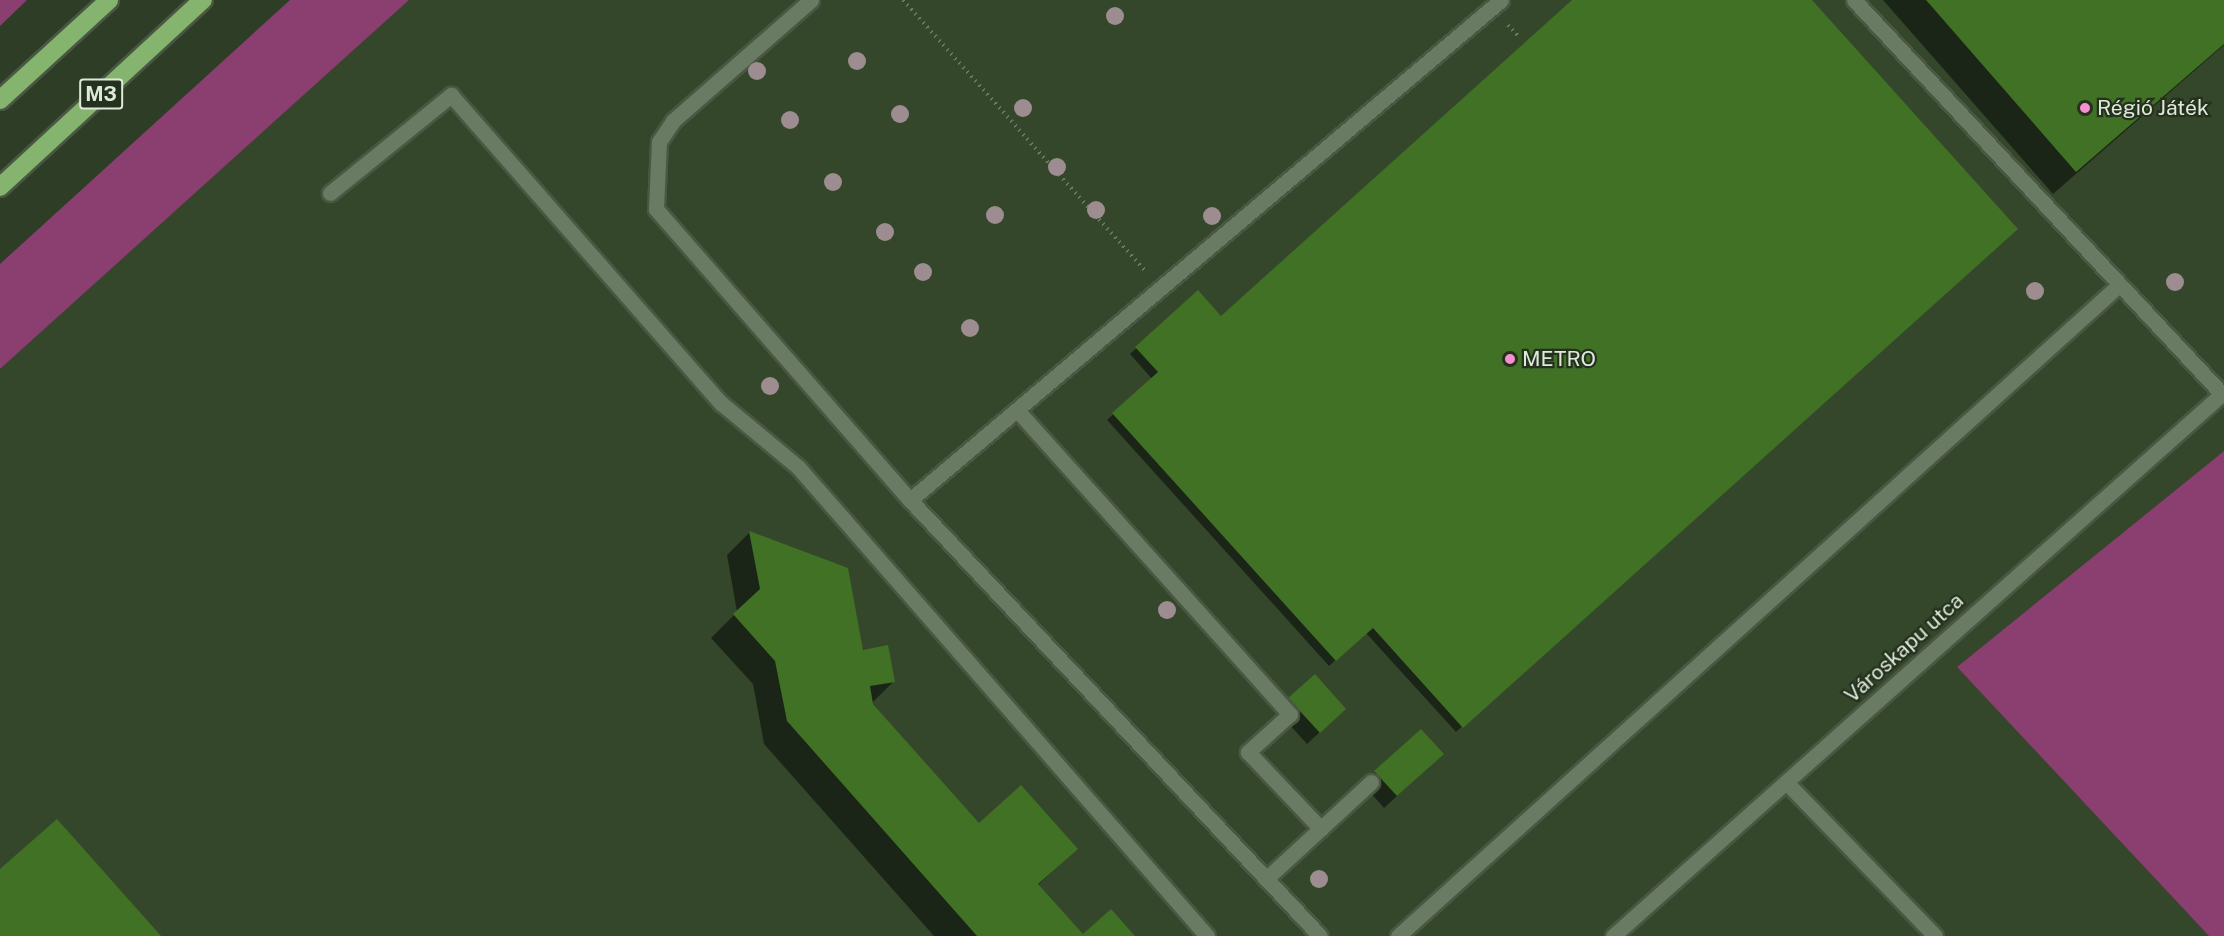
<!DOCTYPE html>
<html>
<head>
<meta charset="utf-8">
<style>
	body { margin:0 }
	#map { position:relative; width:2224px; height:936px; overflow:hidden; background:#2d3d26; font-family:"Public Sans",sans-serif }
	div>[style] { position:absolute }
	[style*='--x'] { left:calc(var(--x)*1px); top:calc(var(--y)*1px); width:calc(var(--w)*1px); rotate:calc(var(--a)*1deg) }
	.built>* { inset:0; background:#34472b }
	.green>* { inset:0; background:#8a3f70 }
	.shadow>* { inset:0; background:#0007 }
	.building>* { inset:0; background:#407125 }
	.path>* { height:4px; margin-top:-2px; transform-origin:0; background:repeating-linear-gradient(90deg,#6b7965 0 1.5px,transparent 0 6px) }
	.roads { filter:drop-shadow(2px 0 #4a5743) drop-shadow(-2px 0 #4a5743) drop-shadow(0 2px #4a5743) drop-shadow(0 -2px #4a5743) }
	.minor>* { height:15px; margin:-7.5px; padding:0 7.5px; transform-origin:7.5px; border-radius:7.5px; background:#697b62 }
	.highway>* { height:18px; margin:-9px; padding:0 9px; transform-origin:9px; border-radius:9px; background:#84b46e }
	.trees>* { width:18px; height:18px; margin:-9px; border-radius:50%; background:#9d8c90 }
	.dots>* { width:16px; height:16px; translate:-50% -50%; box-sizing:border-box; border:3px solid #24321d; border-radius:50% }
	span { translate:-50% -50%; white-space:nowrap; text-align:center; line-height:1.15; -webkit-text-stroke:4.5px #24321d; paint-order:stroke }
	.shield-label span { padding:2px 4px; background:#24321d; border:2px solid; border-radius:4px; -webkit-text-stroke-width:0 }
	.shield-label { font-size:20px; color:#dfe9db; font-weight:700 }
	.poi-label { font-size:21px; color:#dfe9db }
	.left { translate:0 -50%; text-align:left }
	.street-label { font-size:21px; color:#dfe9db }
</style>
</head>
<body>
<div id="map">
	<div class="built">
		<i style="clip-path:polygon(409px 0,2224px 0,2224px 451px,1957px 667px,2209px 936px,0 936px,0 369px)"></i>
	</div>
	<div class="green">
		<i style="clip-path:polygon(0 0,27px 0,0 26px)"></i>
		<i style="clip-path:polygon(290px 0,409px 0,0 369px,0 264px)"></i>
		<i style="clip-path:polygon(2224px 451px,2224px 936px,2209px 936px,1957px 667px)"></i>
	</div>
	<div class="shadow">
		<i style="clip-path:polygon(1575px 0,1810px 0,2010px 235px,1456px 732px,1366px 633px,1329px 666px,1107px 420px,1152px 379px,1130px 354px,1198px 292px,1221px 318px)"></i>
		<i style="clip-path:polygon(1883px 0,2224px 0,2224px 45px,2053px 194px)"></i>
		<i style="clip-path:polygon(750px 532px,894px 681px,872px 703px,979px 825px,1076px 849px,1038px 885px,1082px 936px,1133px 936px,934px 936px,764px 744px,753px 684px,711px 638px,737px 612px,727px 555px)"></i>
		<i style="clip-path:polygon(1289px 699px,1332px 721px,1307px 744px,1277px 711px)"></i>
		<i style="clip-path:polygon(1430px 766px,1384px 808px,1363px 784px,1375px 772px)"></i>
	</div>
	<div class="building">
		<i style="clip-path:polygon(1572px 0,1812px 0,2018px 229px,1463px 728px,1373px 628px,1336px 661px,1112px 413px,1158px 372px,1135px 347px,1198px 290px,1221px 316px)"></i>
		<i style="clip-path:polygon(1926px 0,2224px 0,2224px 44px,2076px 172px)"></i>
		<i style="clip-path:polygon(749px 531px,848px 568px,863px 650px,888px 645px,895px 682px,870px 686px,873px 704px,979px 823px,1021px 785px,1078px 849px,1038px 884px,1083px 934px,1111px 909px,1135px 936px,977px 936px,787px 721px,775px 661px,733px 614px,760px 589px)"></i>
		<i style="clip-path:polygon(1315px 674px,1346px 709px,1320px 733px,1288px 698px)"></i>
		<i style="clip-path:polygon(1421px 729px,1444px 754px,1397px 796px,1374px 771px)"></i>
		<i style="clip-path:polygon(57px 819px,161px 936px,0 936px,0 869px)"></i>
	</div>
	<div class="path">
		<i style="--x:903;--y:0;--w:362;--a:48.2"></i>
		<i style="--x:1508;--y:25;--w:16;--a:47"></i>
	</div>
	<div class="roads">
		<div class="minor">
			<i style="--x:811;--y:0;--w:184;--a:138.8"></i>
			<i style="--x:673;--y:121;--w:25;--a:124"></i>
			<i style="--x:659;--y:142;--w:67;--a:92.6"></i>
			<i style="--x:656;--y:209;--w:386;--a:48.9"></i>
			<i style="--x:910;--y:500;--w:598;--a:46.76"></i>
			<i style="--x:1854;--y:0;--w:539;--a:46.95"></i>
			<i style="--x:330;--y:193;--w:156;--a:-39"></i>
			<i style="--x:451;--y:95;--w:410;--a:48.8"></i>
			<i style="--x:721;--y:403;--w:100;--a:39.7"></i>
			<i style="--x:798;--y:467;--w:622;--a:48.91"></i>
			<i style="--x:1017;--y:410;--w:409;--a:48.1"></i>
			<i style="--x:1290;--y:714;--w:57;--a:137.9"></i>
			<i style="--x:1248;--y:752;--w:106;--a:46.5"></i>
			<i style="--x:910;--y:500;--w:774;--a:-40.23"></i>
			<i style="--x:1786;--y:782;--w:214;--a:45.9"></i>
			<i style="--x:1266;--y:879;--w:143;--a:-42.7"></i>
			<i style="--x:1398;--y:936;--w:971;--a:-42.08"></i>
			<i style="--x:1613;--y:936;--w:818;--a:-41.68"></i>
		</div>
		<div class="highway">
			<i style="--x:0;--y:100;--w:148;--a:-42.5"></i>
			<i style="--x:0;--y:187;--w:276;--a:-42.7"></i>
		</div>
	</div>
	<div class="trees">
		<i style="left:1115px;top:16px"></i>
		<i style="left:857px;top:61px"></i>
		<i style="left:757px;top:71px"></i>
		<i style="left:1023px;top:108px"></i>
		<i style="left:900px;top:114px"></i>
		<i style="left:790px;top:120px"></i>
		<i style="left:1057px;top:167px"></i>
		<i style="left:833px;top:182px"></i>
		<i style="left:1096px;top:210px"></i>
		<i style="left:995px;top:215px"></i>
		<i style="left:1212px;top:216px"></i>
		<i style="left:885px;top:232px"></i>
		<i style="left:923px;top:272px"></i>
		<i style="left:2175px;top:282px"></i>
		<i style="left:2035px;top:291px"></i>
		<i style="left:970px;top:328px"></i>
		<i style="left:770px;top:386px"></i>
		<i style="left:1167px;top:610px"></i>
		<i style="left:1319px;top:879px"></i>
	</div>
	<div class="dots">
		<i style="left:2085px;top:108px;background:#f690d0"></i>
		<i style="left:1510px;top:359px;background:#f690d0"></i>
	</div>
	<div class="shield-label">
		<span style="left:101px;top:94px">M3</span>
	</div>
	<div class="poi-label">
		<span class="left" style="left:2097px;top:108px">Régió Játék</span>
		<span class="left" style="left:1522px;top:359px">METRO</span>
	</div>
	<div class="street-label">
		<span style="left:1904px;top:648px;rotate:-42deg">Városkapu utca</span>
	</div>
</div>
</body>
</html>
